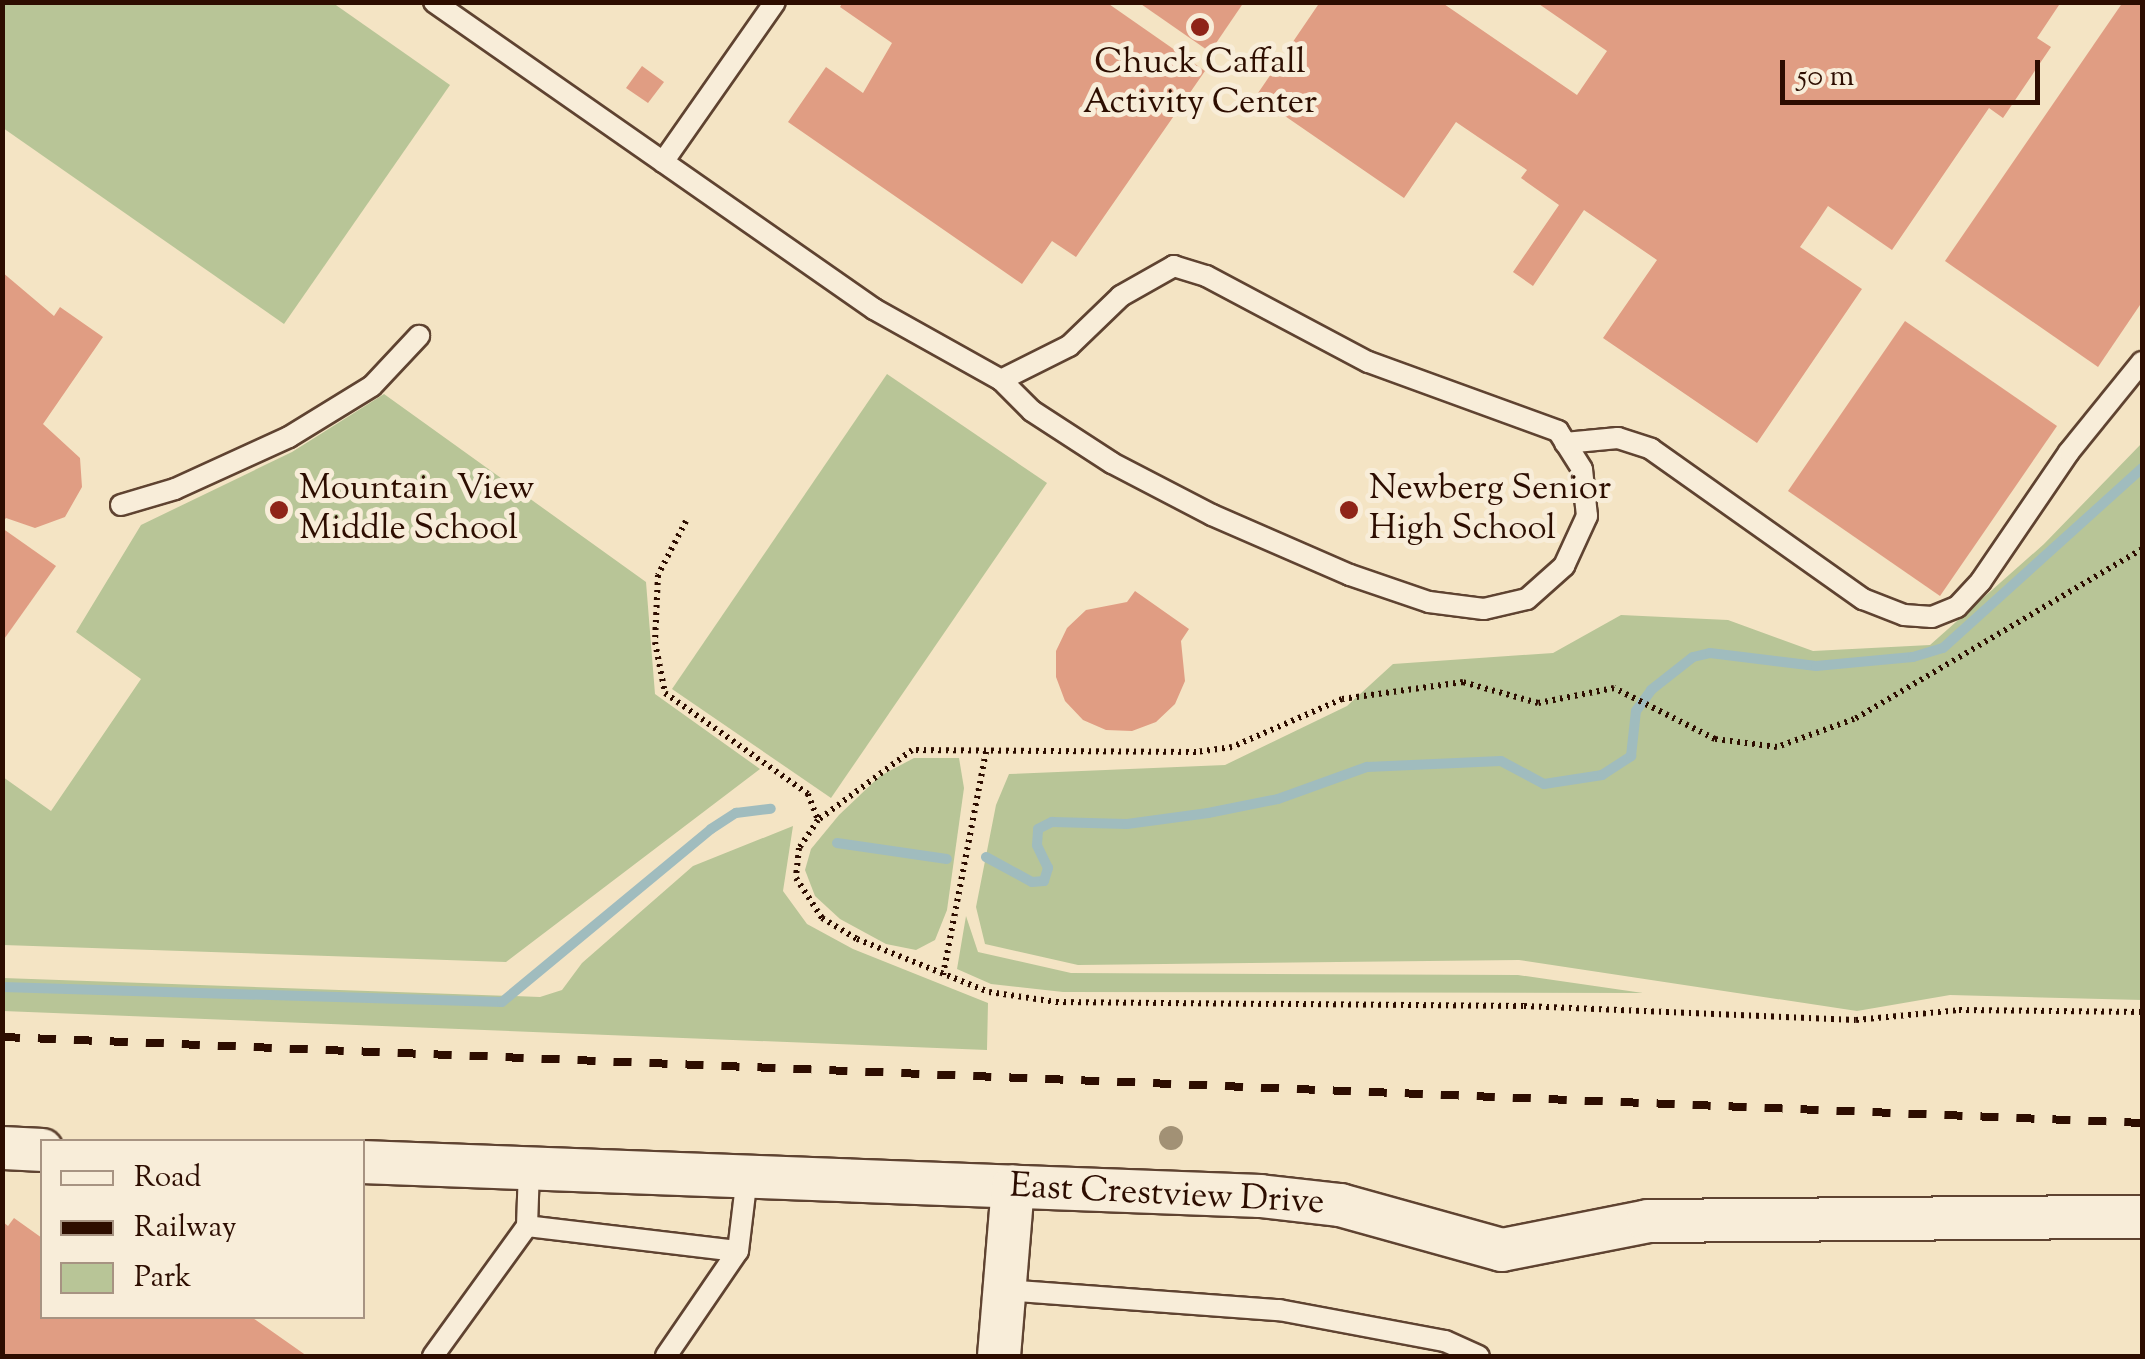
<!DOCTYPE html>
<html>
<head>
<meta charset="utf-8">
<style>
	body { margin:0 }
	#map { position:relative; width:2145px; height:1359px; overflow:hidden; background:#f4e4c4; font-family:"Sorts Mill Goudy",serif }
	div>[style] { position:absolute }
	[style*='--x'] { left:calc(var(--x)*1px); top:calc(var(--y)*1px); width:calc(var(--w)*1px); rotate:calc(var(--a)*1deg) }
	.green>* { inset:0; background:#b8c597 }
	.stream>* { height:10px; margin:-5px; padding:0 5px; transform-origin:5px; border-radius:5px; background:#a0bcbe }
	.building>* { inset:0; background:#e09d83 }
	.path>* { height:6px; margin-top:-3px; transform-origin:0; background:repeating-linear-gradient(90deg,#2d0d00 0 2.5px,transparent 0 7.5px) }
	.roads { filter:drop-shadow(2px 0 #5f4331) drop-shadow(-2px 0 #5f4331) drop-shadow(0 2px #5f4331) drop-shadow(0 -2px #5f4331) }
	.lane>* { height:20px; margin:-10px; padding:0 10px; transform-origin:10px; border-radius:10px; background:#f8edd9 }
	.street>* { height:42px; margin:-21px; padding:0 21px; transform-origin:21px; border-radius:21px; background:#f8edd9 }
	.rail>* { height:8px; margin-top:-4px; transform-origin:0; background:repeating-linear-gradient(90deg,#2d0d00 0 18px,transparent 0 36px) }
	.trees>* { width:24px; height:24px; margin:-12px; border-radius:50%; background:#a29175 }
	.dots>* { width:28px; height:28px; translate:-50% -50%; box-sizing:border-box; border:5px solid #f8edd9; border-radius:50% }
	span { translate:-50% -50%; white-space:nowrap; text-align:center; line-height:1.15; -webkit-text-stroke:10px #f8edd9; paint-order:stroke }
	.poi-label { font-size:35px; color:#2d0d00 }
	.left { translate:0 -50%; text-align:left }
	.street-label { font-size:35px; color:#2d0d00 }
	.frame { position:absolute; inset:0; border:5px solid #2d0d00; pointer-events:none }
	.legend { position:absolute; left:40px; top:1139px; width:325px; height:180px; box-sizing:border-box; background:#f8edd9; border:2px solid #a79382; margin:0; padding:12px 18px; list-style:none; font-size:30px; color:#2d0d00 }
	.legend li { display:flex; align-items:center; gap:20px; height:50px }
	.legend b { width:50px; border:2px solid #a79382 }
	.scale { position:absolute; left:1780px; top:60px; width:260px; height:45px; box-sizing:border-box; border:5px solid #2d0d00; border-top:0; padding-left:12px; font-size:30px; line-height:35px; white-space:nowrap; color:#2d0d00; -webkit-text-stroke:8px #f8edd9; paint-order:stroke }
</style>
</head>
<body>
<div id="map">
	<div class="green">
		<i style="clip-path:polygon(3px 2px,333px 3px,450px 85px,284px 324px,3px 128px)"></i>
		<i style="clip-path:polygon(887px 374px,1047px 483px,831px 798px,672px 689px)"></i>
		<i style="clip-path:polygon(384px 394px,646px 582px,655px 694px,760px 769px,506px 962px,3px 945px,3px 777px,51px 811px,141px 679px,76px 632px,141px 525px,292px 452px)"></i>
		<i style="clip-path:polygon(2142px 443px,2142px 1000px,1950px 995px,1857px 1011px,1519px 960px,1078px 965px,985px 944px,976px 907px,996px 805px,1009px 774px,1225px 765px,1347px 706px,1393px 664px,1553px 653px,1621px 615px,1728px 620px,1813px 651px,1930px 645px,2044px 544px)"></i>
		<i style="clip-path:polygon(914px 758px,959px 758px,964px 788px,947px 910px,935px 940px,916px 950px,886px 944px,840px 919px,815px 896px,805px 870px,811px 849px,839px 815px,880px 776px)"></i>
		<i style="clip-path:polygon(793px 826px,783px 891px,807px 924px,853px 949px,988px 1003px,987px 1050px,3px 1011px,3px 978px,540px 997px,562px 990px,582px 963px,693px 866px)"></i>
		<i style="clip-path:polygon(966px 916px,978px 952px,1071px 973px,1518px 975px,1643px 993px,1063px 992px,991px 984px,957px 969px)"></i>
	</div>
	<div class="stream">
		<i style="--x:837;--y:843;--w:111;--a:8.3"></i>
		<i style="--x:986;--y:857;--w:52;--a:28.5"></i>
		<i style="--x:1032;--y:882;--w:12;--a:-5"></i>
		<i style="--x:1044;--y:881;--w:14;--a:-73"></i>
		<i style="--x:1048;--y:868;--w:25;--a:-116"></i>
		<i style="--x:1037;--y:845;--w:16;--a:-86"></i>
		<i style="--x:1038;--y:829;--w:16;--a:-27"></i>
		<i style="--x:1052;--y:822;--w:75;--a:1.5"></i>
		<i style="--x:1127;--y:824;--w:82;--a:-7.7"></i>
		<i style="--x:1208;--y:813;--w:71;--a:-11.3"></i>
		<i style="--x:1278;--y:799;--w:95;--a:-19.8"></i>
		<i style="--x:1367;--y:767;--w:134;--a:-2.6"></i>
		<i style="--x:1501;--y:761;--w:49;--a:28.1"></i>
		<i style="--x:1544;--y:784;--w:59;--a:-8.8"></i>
		<i style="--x:1602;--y:775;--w:35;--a:-33"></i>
		<i style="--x:1631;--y:756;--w:45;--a:-83.7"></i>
		<i style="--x:1636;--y:711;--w:26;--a:-54"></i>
		<i style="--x:1651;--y:690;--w:53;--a:-38.2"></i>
		<i style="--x:1693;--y:657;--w:17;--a:-13"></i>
		<i style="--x:1710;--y:653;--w:107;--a:7"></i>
		<i style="--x:1816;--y:666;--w:97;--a:-5.3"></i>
		<i style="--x:1913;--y:657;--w:31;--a:-17"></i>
		<i style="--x:1943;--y:648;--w:268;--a:-42.1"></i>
		<i style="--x:2;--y:987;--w:500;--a:1.72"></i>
		<i style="--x:502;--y:1002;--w:271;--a:-39.6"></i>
		<i style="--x:711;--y:829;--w:30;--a:-33"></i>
		<i style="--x:736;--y:813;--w:35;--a:-7"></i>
	</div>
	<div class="building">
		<i style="clip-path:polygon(843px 2px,1106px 2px,1205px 71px,1076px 257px,1052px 241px,1022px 284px,788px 122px,826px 67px,863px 93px,892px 43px,840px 7px)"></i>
		<i style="clip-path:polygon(1138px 2px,1244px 2px,1210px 52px)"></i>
		<i style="clip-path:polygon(1320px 2px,1441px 2px,1577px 95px,1607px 51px,1536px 2px,2061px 2px,2037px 38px,2051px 47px,2003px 118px,1989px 108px,1892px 250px,1828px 206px,1816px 224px,1800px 247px,1862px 289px,1757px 443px,1603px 338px,1657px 260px,1584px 210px,1533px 286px,1513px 272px,1559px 205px,1521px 178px,1527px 170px,1478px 137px,1456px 122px,1404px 198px,1256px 96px)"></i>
		<i style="clip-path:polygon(2123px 2px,2142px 2px,2142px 302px,2098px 367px,1945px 261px)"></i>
		<i style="clip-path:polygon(642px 66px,664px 82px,648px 103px,626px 88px)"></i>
		<i style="clip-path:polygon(2px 272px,54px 316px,60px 307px,103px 337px,43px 424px,80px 458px,82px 487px,65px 517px,35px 528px,6px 518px,2px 523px)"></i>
		<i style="clip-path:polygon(1905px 321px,2057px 426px,1940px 596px,1788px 491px)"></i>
		<i style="clip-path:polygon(2px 528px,56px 566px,2px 642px)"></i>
		<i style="clip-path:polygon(1135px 591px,1189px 629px,1181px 641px,1185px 681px,1175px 704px,1156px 722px,1132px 731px,1106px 730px,1083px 720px,1065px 701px,1056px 677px,1056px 651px,1067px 628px,1086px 610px,1127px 602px)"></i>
		<i style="clip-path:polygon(14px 1218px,42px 1238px,42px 1316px,250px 1316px,307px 1356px,3px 1356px,3px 1222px,8px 1226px)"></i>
	</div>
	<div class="path">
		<i style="--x:686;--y:521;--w:61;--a:117.4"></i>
		<i style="--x:658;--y:575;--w:67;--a:92.6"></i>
		<i style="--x:655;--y:642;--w:52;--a:78.9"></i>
		<i style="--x:665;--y:693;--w:175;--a:35.2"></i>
		<i style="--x:808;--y:794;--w:28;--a:69"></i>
		<i style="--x:2142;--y:549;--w:334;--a:149.4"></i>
		<i style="--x:1854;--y:719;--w:82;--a:160"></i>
		<i style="--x:1777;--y:747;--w:63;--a:-172.6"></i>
		<i style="--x:1715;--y:739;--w:113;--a:-153.2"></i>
		<i style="--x:1614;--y:688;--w:77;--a:168.8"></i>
		<i style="--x:1538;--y:703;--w:78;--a:-164.4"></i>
		<i style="--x:1463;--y:682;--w:122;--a:172"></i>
		<i style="--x:1342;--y:699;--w:120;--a:156.4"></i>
		<i style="--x:1232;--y:747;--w:36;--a:172"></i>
		<i style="--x:1196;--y:752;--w:284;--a:-179.6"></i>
		<i style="--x:912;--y:750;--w:117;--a:143.3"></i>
		<i style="--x:818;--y:820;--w:34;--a:124"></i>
		<i style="--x:799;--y:848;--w:30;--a:96"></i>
		<i style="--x:796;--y:878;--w:48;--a:57"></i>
		<i style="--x:822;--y:918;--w:41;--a:31"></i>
		<i style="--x:857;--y:939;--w:142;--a:21.9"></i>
		<i style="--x:989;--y:992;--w:68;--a:8.5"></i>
		<i style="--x:1056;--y:1002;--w:468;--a:0.5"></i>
		<i style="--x:1524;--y:1006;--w:332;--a:2.4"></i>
		<i style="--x:1856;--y:1020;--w:103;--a:-5.5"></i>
		<i style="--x:1959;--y:1010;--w:183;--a:0.6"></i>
		<i style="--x:943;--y:975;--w:228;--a:-79.1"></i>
	</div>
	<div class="roads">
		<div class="lane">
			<i style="--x:434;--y:2;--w:537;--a:34.9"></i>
			<i style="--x:874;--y:309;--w:145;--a:29.2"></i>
			<i style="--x:1001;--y:380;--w:44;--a:45"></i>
			<i style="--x:1032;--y:411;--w:95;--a:33"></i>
			<i style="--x:1112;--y:463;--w:113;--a:27.5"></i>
			<i style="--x:1212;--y:515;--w:150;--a:23.5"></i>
			<i style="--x:1350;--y:575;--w:83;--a:18.9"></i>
			<i style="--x:1429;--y:602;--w:55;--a:7.3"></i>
			<i style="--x:1484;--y:609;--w:44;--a:-13.1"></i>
			<i style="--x:1527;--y:599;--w:50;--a:-41.7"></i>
			<i style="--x:1564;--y:566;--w:55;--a:-65.3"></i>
			<i style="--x:1587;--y:516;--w:47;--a:-96.1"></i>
			<i style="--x:1582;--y:469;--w:45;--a:-122.3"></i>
			<i style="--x:1558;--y:431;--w:202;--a:-160"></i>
			<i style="--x:1368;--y:362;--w:183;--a:-152"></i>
			<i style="--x:1206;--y:276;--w:34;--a:-163"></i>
			<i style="--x:1174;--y:266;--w:61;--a:150.5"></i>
			<i style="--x:1121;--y:296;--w:72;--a:136.1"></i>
			<i style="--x:1069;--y:346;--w:76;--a:153.4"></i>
			<i style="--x:663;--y:162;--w:195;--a:-55"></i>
			<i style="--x:1565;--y:443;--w:53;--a:-5.4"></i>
			<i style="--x:1618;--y:438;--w:35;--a:18"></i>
			<i style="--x:1651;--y:449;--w:260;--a:35.3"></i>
			<i style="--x:1863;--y:599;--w:44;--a:21.3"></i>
			<i style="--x:1904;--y:615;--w:28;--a:4"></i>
			<i style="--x:1932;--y:617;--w:27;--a:-22"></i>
			<i style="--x:1957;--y:607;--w:35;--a:-47"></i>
			<i style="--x:1981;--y:581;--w:156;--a:-55.7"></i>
			<i style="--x:2069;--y:452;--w:116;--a:-51"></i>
			<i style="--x:121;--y:505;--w:56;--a:-16.5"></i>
			<i style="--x:175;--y:489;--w:125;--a:-24.5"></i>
			<i style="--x:289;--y:437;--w:97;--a:-31.6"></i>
			<i style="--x:372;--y:386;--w:69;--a:-46.8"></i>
			<i style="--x:527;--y:1226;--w:212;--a:6.8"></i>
			<i style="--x:1004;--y:1290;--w:276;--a:4.2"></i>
			<i style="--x:1279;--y:1310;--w:169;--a:10.6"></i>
			<i style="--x:1445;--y:1341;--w:37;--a:24"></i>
			<i style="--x:433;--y:1356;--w:160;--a:-54.1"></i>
			<i style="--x:527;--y:1226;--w:58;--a:-88"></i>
			<i style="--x:666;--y:1356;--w:127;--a:-55.6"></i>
			<i style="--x:738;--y:1251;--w:75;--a:-83.1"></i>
		</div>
		<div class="street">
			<i style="--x:2;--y:1148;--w:40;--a:2.9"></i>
			<i style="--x:362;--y:1162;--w:899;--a:2.17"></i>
			<i style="--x:1260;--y:1196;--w:81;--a:6.4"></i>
			<i style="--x:1340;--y:1205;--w:168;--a:15.5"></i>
			<i style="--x:1502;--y:1250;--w:149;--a:-11.2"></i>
			<i style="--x:1648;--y:1221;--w:494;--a:-0.5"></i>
			<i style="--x:999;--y:1356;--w:170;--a:-85.3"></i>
		</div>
	</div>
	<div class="rail">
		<i style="--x:2;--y:1037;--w:2142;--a:2.3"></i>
	</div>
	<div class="trees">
		<i style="left:1171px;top:1138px"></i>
	</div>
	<div class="dots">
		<i style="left:1200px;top:27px;background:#8f2418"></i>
		<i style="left:279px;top:510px;background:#8f2418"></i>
		<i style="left:1349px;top:510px;background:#8f2418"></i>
	</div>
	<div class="poi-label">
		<span style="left:1200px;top:84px">Chuck Caffall<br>Activity Center</span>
		<span class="left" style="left:299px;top:510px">Mountain View<br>Middle School</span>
		<span class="left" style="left:1369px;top:510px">Newberg Senior<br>High School</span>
	</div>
	<div class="street-label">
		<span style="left:1167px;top:1196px;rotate:3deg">East Crestview Drive</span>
	</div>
	<div class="frame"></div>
	<ul class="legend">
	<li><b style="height:12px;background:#f8edd9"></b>Road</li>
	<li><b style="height:12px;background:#2d0d00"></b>Railway</li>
	<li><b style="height:28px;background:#b8c597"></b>Park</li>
	</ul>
	<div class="scale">50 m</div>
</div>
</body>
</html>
